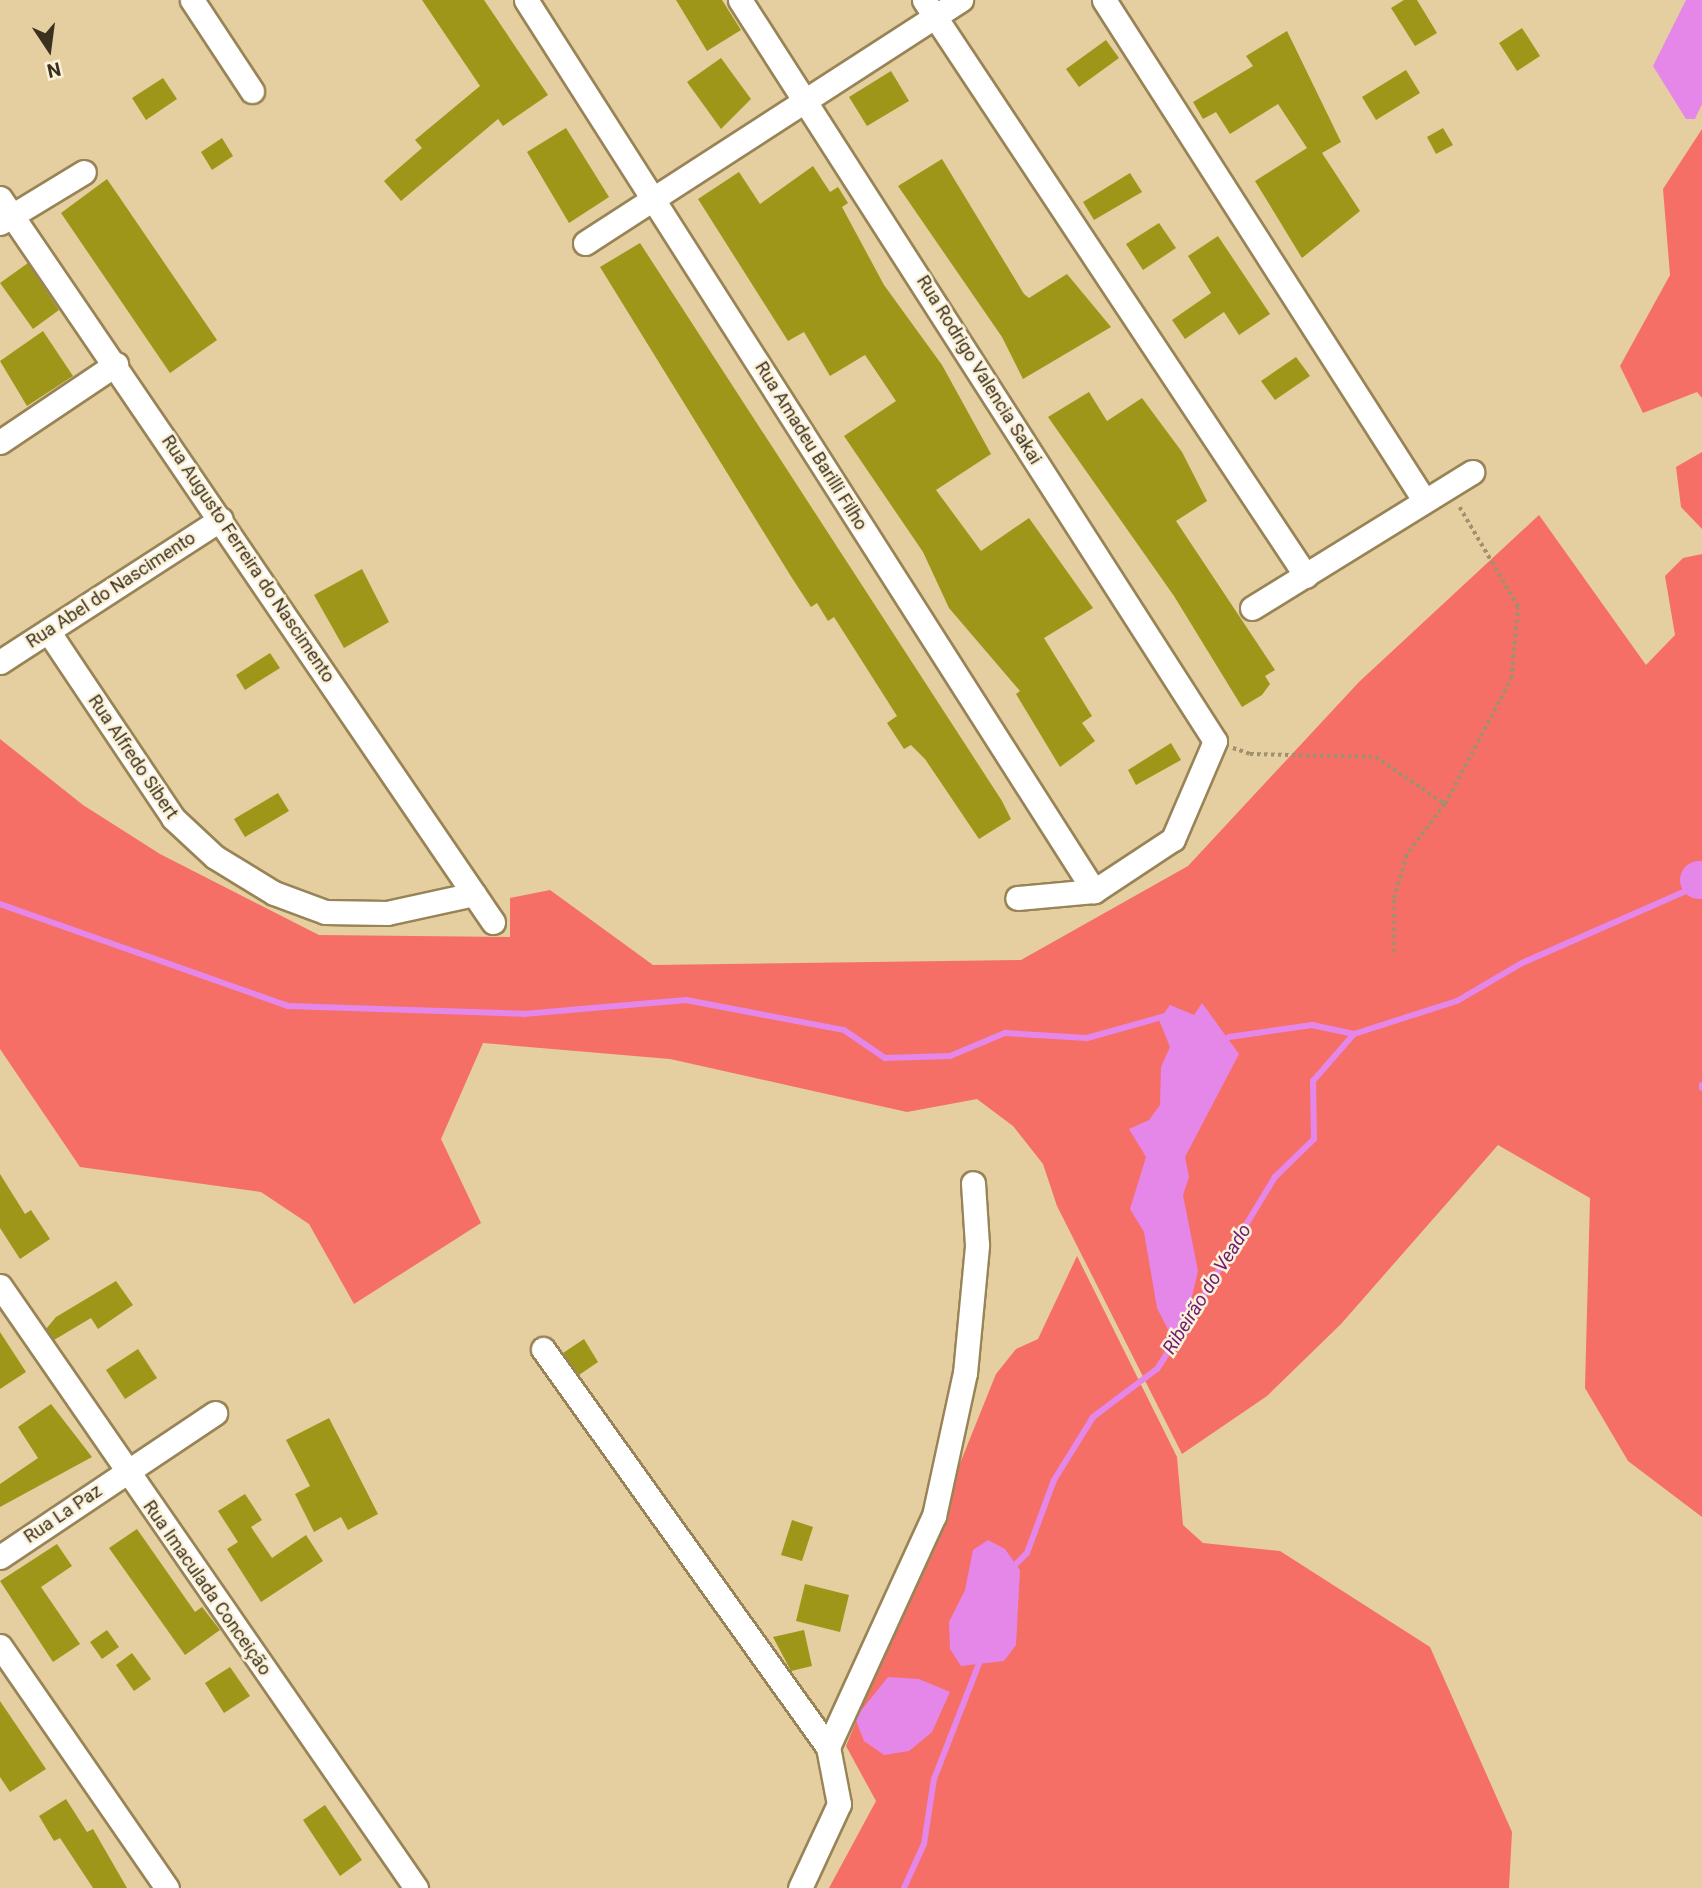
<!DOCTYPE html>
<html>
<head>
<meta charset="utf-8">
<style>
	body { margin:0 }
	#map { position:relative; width:1702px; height:1888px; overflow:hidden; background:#e5ce9f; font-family:Roboto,sans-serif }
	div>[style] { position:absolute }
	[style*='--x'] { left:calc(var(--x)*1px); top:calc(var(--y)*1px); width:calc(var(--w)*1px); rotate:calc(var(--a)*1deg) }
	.forest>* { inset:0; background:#f56f67 }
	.water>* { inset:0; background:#e587e9 }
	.stream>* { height:6px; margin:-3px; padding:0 3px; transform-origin:3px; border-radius:3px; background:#e587e9 }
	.river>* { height:38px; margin:-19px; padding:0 19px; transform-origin:19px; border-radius:19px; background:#e587e9 }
	.building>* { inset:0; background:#9e9619 }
	.path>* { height:3.5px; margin-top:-1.75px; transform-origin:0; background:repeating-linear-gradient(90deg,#a1906c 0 3.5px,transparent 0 7px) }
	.roads { filter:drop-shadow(2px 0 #988456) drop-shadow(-2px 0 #988456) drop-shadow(0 2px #988456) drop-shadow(0 -2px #988456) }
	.minor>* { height:23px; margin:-11.5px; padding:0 11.5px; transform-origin:11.5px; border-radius:11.5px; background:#fff }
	span { translate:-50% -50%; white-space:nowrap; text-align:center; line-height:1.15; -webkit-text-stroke:5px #fcf1d9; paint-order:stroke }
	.street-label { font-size:18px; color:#3a311e }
	.water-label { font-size:19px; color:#701b74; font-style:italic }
	.north { position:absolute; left:14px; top:14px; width:70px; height:70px; -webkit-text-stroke:5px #fcf1d9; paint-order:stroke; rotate:167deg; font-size:19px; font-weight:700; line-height:28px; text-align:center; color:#3a311e }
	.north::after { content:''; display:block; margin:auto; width:24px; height:32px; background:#3a311e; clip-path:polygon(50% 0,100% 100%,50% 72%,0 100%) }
</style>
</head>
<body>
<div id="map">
	<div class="forest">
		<i style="clip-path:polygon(1702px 129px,1702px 398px,1697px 392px,1643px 413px,1620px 366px,1670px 275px,1663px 189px)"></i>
		<i style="clip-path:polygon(1702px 452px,1702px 529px,1681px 507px,1676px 467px)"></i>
		<i style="clip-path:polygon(1539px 515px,1646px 665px,1675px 635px,1665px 576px,1683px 558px,1702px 554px,1702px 1517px,1628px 1461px,1585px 1388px,1590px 1198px,1498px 1145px,1341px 1324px,1267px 1396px,1182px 1454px,1057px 1206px,1043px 1164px,1013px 1126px,977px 1099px,907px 1112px,670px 1059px,483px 1043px,441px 1139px,481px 1223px,354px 1304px,309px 1224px,261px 1192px,80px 1167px,0 1049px,0 739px,83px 805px,160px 854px,319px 935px,510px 937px,510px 898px,550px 890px,653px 965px,1021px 960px,1188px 866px,1359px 682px)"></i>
		<i style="clip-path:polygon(1077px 1256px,1177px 1457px,1183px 1525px,1203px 1543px,1280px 1551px,1430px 1647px,1512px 1832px,1509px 1888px,829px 1888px,876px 1801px,846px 1746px,996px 1374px,1016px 1349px,1038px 1339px)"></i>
	</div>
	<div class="water">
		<i style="clip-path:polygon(1686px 0,1702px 0,1702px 104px,1695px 119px,1686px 119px,1653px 66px)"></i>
		<i style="clip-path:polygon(1202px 1003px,1239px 1054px,1185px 1157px,1189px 1177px,1183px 1195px,1198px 1271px,1179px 1351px,1157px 1308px,1144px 1232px,1130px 1209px,1146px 1157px,1129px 1129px,1149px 1120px,1160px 1105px,1161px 1067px,1170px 1047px,1159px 1020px,1170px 1005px,1194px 1015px)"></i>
		<i style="clip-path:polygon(988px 1540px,1005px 1549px,1020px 1570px,1016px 1645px,1004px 1661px,961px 1666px,950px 1649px,949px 1622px,965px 1590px,973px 1550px)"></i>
		<i style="clip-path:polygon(888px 1677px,919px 1679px,950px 1692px,932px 1732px,909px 1751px,884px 1755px,864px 1741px,855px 1718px)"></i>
	</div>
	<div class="stream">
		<i style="--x:0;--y:904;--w:306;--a:19.5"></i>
		<i style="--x:288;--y:1006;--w:235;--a:1.9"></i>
		<i style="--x:523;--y:1014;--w:164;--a:-4.9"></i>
		<i style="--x:686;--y:1000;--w:161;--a:10.8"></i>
		<i style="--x:844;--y:1030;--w:50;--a:34.3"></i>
		<i style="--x:885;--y:1058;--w:65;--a:-1.8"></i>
		<i style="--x:950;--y:1056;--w:60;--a:-22.7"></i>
		<i style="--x:1005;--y:1033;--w:82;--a:3.5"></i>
		<i style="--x:1087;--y:1038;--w:85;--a:-15.7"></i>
		<i style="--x:1229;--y:1037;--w:84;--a:-8.2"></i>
		<i style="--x:1312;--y:1025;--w:43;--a:12.1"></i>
		<i style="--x:1702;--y:1085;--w:3;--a:90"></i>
		<i style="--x:1185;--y:1326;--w:174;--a:-58.9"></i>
		<i style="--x:1275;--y:1177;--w:54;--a:-44.3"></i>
		<i style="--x:1314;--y:1139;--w:58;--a:-91"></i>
		<i style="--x:1313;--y:1081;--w:62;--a:-48.9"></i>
		<i style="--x:1354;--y:1034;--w:108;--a:-17.8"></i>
		<i style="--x:1457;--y:1001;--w:75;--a:-30.3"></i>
		<i style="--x:1522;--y:963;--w:197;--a:-23.7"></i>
		<i style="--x:1012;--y:1568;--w:21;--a:-45"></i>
		<i style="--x:1027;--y:1553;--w:78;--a:-69.7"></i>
		<i style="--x:1054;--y:1480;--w:74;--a:-58.2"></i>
		<i style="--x:1093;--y:1417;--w:80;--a:-36.9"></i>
		<i style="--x:1157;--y:1369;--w:37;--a:-57"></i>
		<i style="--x:904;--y:1888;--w:48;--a:-65.6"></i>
		<i style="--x:924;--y:1844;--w:66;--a:-81.3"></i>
		<i style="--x:934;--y:1779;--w:127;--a:-68.7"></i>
	</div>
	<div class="river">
		<i style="--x:1699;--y:880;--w:3;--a:0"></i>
	</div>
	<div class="building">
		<i style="clip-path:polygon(422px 0,484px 0,548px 95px,503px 126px,498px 119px,401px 201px,384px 181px,422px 148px,415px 140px,480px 86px)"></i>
		<i style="clip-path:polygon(676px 0,722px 0,741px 30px,707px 51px)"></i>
		<i style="clip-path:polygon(1404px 0,1417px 0,1437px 33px,1415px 46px,1391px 8px)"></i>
		<i style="clip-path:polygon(1522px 28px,1540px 56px,1517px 71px,1499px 43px)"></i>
		<i style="clip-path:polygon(1287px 31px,1341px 142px,1322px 153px,1360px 211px,1302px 258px,1255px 181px,1307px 148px,1278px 104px,1230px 134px,1216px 112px,1203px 119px,1193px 102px,1253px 66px,1246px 56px)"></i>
		<i style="clip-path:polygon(1106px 40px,1119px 58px,1079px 87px,1066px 69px)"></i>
		<i style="clip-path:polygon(721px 58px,751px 99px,721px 129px,687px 82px)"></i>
		<i style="clip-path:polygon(1406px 70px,1420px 93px,1376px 120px,1362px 97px)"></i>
		<i style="clip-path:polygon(891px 71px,909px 101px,867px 126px,849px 97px)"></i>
		<i style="clip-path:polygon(163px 78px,177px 99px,146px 120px,132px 98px)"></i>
		<i style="clip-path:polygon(566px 128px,609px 197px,569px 223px,527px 152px)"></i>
		<i style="clip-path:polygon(1443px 128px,1453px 145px,1436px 154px,1427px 137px)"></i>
		<i style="clip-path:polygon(222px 138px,233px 156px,212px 170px,201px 152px)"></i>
		<i style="clip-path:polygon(942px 159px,1024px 294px,1029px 298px,1067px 274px,1111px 327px,1023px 379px,1002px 337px,898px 186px)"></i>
		<i style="clip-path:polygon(813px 166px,830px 192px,838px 187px,848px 203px,842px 207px,884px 285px,942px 365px,991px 454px,936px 490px,981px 551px,1029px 518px,1093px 608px,1044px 638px,1092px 716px,1082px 723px,1095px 741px,1060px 767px,1016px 694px,1020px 691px,949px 608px,923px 552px,844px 436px,896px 401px,865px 355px,830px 376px,804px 332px,788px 341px,698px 199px,739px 172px,760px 204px)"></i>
		<i style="clip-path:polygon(1130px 173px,1142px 192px,1094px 220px,1083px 202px)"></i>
		<i style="clip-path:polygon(107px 179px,217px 340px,170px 373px,61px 213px)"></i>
		<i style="clip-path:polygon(1159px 223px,1176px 248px,1143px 270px,1126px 244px)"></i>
		<i style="clip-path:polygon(1218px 236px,1270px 314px,1239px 335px,1224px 312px,1185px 339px,1172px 320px,1211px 293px,1188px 256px)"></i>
		<i style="clip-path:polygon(640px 243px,1002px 801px,1011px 819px,979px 839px,925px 759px,911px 745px,904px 749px,887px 723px,897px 716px,834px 617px,828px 621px,817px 603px,811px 607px,792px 578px,600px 267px)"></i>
		<i style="clip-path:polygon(28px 263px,59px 310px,33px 329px,0 283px)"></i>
		<i style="clip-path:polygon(43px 331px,73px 376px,27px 406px,0 361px)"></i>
		<i style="clip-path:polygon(1296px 357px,1310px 376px,1275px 400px,1261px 381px)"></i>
		<i style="clip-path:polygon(1089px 392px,1107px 421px,1142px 398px,1182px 452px,1207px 501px,1176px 521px,1275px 670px,1265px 676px,1270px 684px,1262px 695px,1242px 707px,1174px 596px,1048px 417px)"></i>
		<i style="clip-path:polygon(362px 569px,389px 622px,344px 648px,314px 595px)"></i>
		<i style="clip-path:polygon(270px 653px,280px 668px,245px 690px,236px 675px)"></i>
		<i style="clip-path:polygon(1171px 743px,1181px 760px,1136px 785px,1128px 770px)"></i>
		<i style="clip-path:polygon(278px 793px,289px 811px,245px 837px,234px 819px)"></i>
		<i style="clip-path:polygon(0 1174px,25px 1214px,31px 1210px,50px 1239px,20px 1259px,0 1228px)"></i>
		<i style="clip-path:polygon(116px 1281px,133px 1305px,98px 1329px,91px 1318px,54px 1340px,46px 1329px,56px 1317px)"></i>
		<i style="clip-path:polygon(0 1332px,26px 1372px,0 1389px)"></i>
		<i style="clip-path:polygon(584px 1339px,598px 1362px,579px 1375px,563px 1353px)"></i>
		<i style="clip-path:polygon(138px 1349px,157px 1378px,125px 1399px,106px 1370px)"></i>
		<i style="clip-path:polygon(51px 1404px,92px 1457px,0 1507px,0 1484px,38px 1458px,18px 1427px)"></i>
		<i style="clip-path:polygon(329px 1418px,378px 1514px,348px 1530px,341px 1517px,314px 1532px,295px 1494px,310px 1486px,286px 1440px)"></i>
		<i style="clip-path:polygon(245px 1494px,262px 1520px,251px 1527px,272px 1558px,306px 1535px,323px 1561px,261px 1602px,227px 1549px,238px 1542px,218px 1511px)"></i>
		<i style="clip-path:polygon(792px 1520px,813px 1527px,802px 1561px,781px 1555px)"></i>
		<i style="clip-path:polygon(137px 1529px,195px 1612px,202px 1607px,220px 1630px,185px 1655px,109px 1548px)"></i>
		<i style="clip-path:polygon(57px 1544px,72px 1566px,41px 1587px,80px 1644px,53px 1662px,0 1581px)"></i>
		<i style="clip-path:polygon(805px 1584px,849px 1595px,840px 1632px,796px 1621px)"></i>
		<i style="clip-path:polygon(107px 1630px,119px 1647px,102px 1659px,90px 1642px)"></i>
		<i style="clip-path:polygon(804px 1630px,812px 1666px,791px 1671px,773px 1637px)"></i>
		<i style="clip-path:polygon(132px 1653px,151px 1679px,134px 1691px,116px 1665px)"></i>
		<i style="clip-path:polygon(230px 1667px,250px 1696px,224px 1713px,205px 1683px)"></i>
		<i style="clip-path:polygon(0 1701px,46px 1769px,10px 1792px,0 1777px)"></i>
		<i style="clip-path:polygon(66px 1799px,87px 1832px,93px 1829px,127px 1888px,93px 1888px,60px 1838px,54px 1841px,39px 1816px)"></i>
		<i style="clip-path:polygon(325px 1805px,362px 1860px,340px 1876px,303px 1820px)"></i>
	</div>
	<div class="path">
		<i style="--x:1233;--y:748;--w:18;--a:19"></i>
		<i style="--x:1250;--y:754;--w:126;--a:1.4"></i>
		<i style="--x:1376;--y:757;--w:83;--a:34.3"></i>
		<i style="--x:1445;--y:804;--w:64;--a:126.7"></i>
		<i style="--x:1407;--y:855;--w:47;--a:106.1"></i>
		<i style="--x:1394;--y:900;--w:52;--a:90"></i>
		<i style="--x:1445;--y:804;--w:141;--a:-62.2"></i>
		<i style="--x:1511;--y:679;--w:72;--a:-84.4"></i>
		<i style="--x:1518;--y:607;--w:116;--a:-120.5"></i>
	</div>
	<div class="roads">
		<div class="minor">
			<i style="--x:192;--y:0;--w:109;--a:56.6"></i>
			<i style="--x:526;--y:0;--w:1057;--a:57.48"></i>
			<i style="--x:740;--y:0;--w:880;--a:57.34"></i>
			<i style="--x:1215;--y:741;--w:107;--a:113.2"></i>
			<i style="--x:1173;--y:839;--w:95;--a:146.6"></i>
			<i style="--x:1094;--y:891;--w:77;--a:174.8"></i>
			<i style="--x:924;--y:0;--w:691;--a:56.45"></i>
			<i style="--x:1104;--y:0;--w:594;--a:57.38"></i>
			<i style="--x:0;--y:198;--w:876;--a:55.75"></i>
			<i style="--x:0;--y:223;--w:98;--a:-31.3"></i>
			<i style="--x:585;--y:243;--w:448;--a:-32.9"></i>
			<i style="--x:0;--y:442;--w:140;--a:-33.9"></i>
			<i style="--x:1252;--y:608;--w:259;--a:-31.7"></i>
			<i style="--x:48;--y:631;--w:225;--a:56.2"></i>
			<i style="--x:173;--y:818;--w:57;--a:42.9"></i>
			<i style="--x:215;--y:857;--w:69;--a:31.4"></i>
			<i style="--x:274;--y:893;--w:54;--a:20.4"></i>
			<i style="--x:325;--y:912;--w:62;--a:0.9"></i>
			<i style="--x:387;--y:913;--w:89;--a:-12.3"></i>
			<i style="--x:0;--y:662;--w:263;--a:-32.9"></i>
			<i style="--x:0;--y:1286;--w:732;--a:55.35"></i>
			<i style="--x:543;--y:1349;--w:490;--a:54.4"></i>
			<i style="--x:828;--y:1747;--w:58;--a:79.1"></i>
			<i style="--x:839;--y:1804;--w:93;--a:114.9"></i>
			<i style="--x:0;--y:1557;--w:259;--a:-33.8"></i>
			<i style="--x:0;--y:1646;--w:294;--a:55.4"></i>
			<i style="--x:828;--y:1747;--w:254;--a:-65.4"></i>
			<i style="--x:934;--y:1516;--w:146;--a:-77.8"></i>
			<i style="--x:965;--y:1373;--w:129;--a:-84.6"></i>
			<i style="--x:977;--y:1245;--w:62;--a:-93.7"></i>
		</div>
	</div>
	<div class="street-label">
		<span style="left:979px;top:370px;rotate:58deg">Rua Rodrigo Valencia Sakai</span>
		<span style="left:811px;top:446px;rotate:58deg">Rua Amadeu Barilli Filho</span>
		<span style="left:248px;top:559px;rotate:56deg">Rua Augusto Ferreira do Nascimento</span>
		<span style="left:111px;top:590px;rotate:-33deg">Rua Abel do Nascimento</span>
		<span style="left:133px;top:757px;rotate:56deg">Rua Alfredo Sibert</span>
		<span style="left:63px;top:1514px;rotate:-34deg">Rua La Paz</span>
		<span style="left:207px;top:1588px;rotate:55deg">Rua Imaculada Conceição</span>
	</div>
	<div class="water-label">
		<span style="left:1207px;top:1289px;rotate:-58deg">Ribeirão do Veado</span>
	</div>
	<div class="north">N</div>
</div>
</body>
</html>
